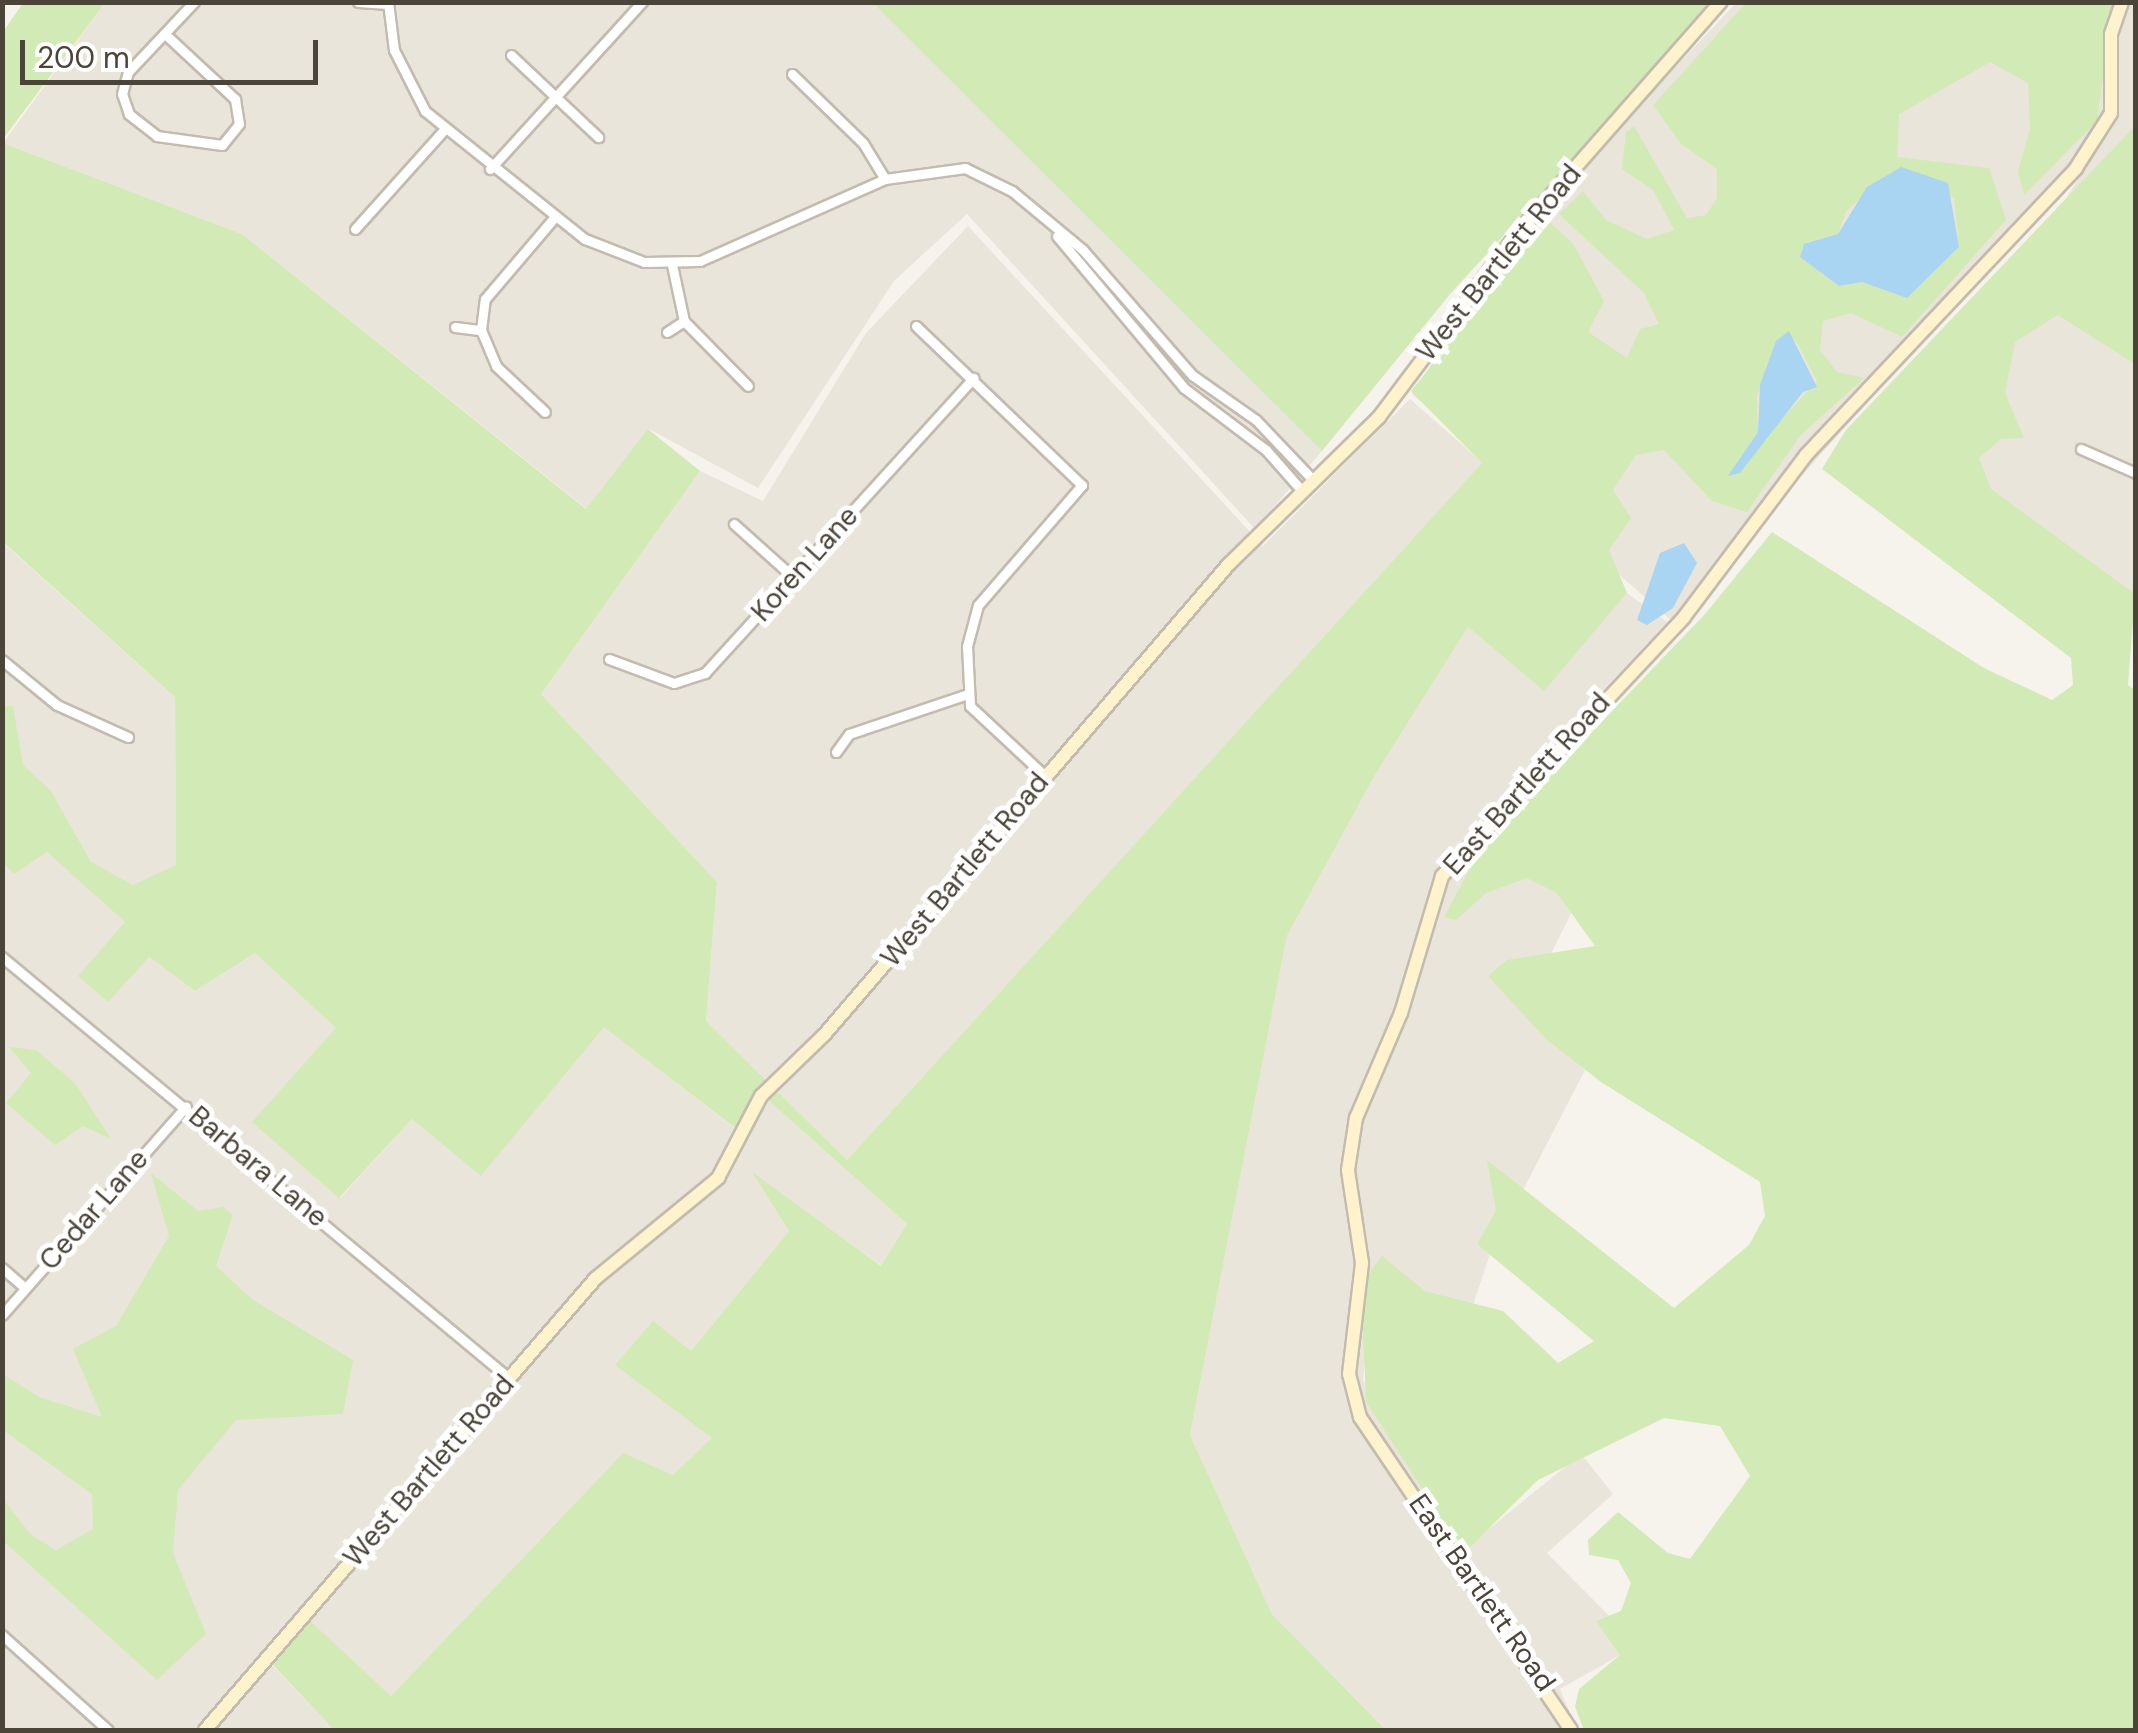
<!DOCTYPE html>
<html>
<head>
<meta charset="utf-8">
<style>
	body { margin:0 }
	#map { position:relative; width:2138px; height:1733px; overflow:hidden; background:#f6f3ec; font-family:"DM Sans",sans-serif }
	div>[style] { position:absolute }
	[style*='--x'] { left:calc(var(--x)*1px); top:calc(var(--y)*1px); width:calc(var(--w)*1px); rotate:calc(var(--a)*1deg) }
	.residential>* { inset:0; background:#eae5da }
	.green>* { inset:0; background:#d2eab5 }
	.water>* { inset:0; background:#a9d4f2 }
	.roads { filter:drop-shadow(2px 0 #c2bbae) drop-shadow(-2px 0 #c2bbae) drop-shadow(0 2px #c2bbae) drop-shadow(0 -2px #c2bbae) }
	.street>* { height:9px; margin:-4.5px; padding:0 4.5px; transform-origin:4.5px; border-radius:4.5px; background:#fff }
	.secondary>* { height:12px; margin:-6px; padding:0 6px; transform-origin:6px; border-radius:6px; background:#fff3cd }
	span { translate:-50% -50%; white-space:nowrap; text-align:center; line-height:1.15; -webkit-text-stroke:10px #fff; paint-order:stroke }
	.street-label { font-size:28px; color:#4b4439 }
	.frame { position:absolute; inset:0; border:5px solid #4b4439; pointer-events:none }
	.scale { position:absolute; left:20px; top:40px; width:298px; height:45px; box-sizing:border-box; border:5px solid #4b4439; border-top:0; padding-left:12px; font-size:30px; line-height:35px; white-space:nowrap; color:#4b4439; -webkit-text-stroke:8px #fff; paint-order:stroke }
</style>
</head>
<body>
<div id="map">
	<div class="residential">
		<i style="clip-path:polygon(858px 2px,876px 6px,1106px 220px,1322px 451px,1255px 529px,967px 214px,894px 281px,758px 488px,649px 429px,587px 509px,242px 234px,3px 143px,105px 3px)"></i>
		<i style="clip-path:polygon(1736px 3px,2135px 3px,2135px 613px,1966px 477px,1998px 304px,2119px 116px,2112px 55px,2111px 113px,2070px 175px,1672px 621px,1412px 394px,1516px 235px)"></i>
		<i style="clip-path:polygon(968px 226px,1263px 546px,1410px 399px,1483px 463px,847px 1160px,706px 1021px,717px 882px,541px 694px,700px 471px,763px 501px,866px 333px)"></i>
		<i style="clip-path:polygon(2px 542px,175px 697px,176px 865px,149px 957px,195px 991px,255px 953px,337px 1028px,340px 1198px,412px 1119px,481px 1175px,604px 1026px,746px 1137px,767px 1099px,908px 1225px,882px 1266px,754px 1175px,789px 1231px,691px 1351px,713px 1438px,673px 1475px,622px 1454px,391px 1696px,309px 1622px,272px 1665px,334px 1730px,3px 1730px)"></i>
		<i style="clip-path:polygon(1627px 593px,1667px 622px,1476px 826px,1579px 898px,1522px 1011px,1585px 1070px,1490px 1254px,1472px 1308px,1371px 1301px,1363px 1380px,1380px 1423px,1469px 1545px,1581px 1454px,1613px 1494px,1547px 1553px,1638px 1645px,1560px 1689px,1577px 1730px,1386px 1730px,1272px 1614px,1190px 1435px,1287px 936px,1375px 775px,1468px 627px,1544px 690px)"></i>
	</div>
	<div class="green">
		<i style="clip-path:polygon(23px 3px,105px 3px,3px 139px,3px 32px)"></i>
		<i style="clip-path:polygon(858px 3px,1716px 3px,1451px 293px,1322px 451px,876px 6px)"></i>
		<i style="clip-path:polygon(evenodd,1746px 3px,2113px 3px,2097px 121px,2024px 195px,2018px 171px,2030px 129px,2028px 83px,1990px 62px,1899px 114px,1897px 157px,1989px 168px,2006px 220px,1902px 337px,1851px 313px,1823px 321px,1820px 350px,1837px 372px,1864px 378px,1800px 436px,1747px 512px,1712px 501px,1664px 450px,1636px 455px,1613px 490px,1631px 518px,1609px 550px,1627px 593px,1544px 691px,1468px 627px,1375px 775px,1287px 936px,1190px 1435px,1272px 1614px,1386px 1730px,334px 1730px,272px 1664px,310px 1621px,391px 1696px,623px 1453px,673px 1475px,712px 1438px,615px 1365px,653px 1321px,691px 1351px,789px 1231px,752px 1172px,881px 1266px,907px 1224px,768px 1100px,747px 1137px,604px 1027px,481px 1176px,412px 1119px,339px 1198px,252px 1122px,336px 1028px,255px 953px,195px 991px,149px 957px,108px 1002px,78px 976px,125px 922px,47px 852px,14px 874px,3px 862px,3px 706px,13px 706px,23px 765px,51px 791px,91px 862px,133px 885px,176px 865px,175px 697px,3px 542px,3px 143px,242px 234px,586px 509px,648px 429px,700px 471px,541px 694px,717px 882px,706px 1021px,847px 1160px,1482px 463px,1411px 391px,1548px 220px,1574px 245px,1604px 301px,1588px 332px,1627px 358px,1640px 329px,1659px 324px,1644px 293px,1559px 214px,1583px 191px,1606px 220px,1647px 239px,1674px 230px,1653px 190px,1622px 169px,1626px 132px,1634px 126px,1687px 218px,1706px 215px,1717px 198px,1717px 169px,1681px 144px,1653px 105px,1746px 3px,1891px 172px,1954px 198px,1959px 247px,1907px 298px,1862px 282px,1839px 286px,1800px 257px,1804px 244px,1838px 234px,1846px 211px,1891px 172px,1746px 3px,1796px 341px,1817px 381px,1729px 476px,1758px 431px,1757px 396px,1771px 355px,1796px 341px)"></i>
		<i style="clip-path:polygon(2135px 126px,2135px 364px,2058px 315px,2015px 342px,2005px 393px,2024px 438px,2001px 439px,1979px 458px,1991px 489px,2135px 594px,2128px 685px,2136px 691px,2135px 1730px,1584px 1730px,1575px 1707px,1579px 1689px,1620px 1655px,1596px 1621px,1621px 1611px,1631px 1583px,1618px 1560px,1589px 1555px,1588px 1540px,1618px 1512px,1668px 1553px,1690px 1559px,1750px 1476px,1720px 1426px,1664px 1418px,1538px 1480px,1464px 1553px,1366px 1402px,1362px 1307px,1368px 1275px,1382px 1256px,1425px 1291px,1503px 1311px,1558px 1363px,1594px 1341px,1477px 1244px,1496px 1211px,1487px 1160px,1674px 1308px,1749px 1245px,1765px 1216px,1760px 1182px,1601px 1082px,1546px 1039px,1488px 976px,1507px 960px,1595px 946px,1557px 893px,1527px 878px,1486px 893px,1456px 920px,1444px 917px,1481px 848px,1705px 614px,1772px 532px,1984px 668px,2052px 700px,2073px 685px,2071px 658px,1822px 469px,1846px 430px)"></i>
		<i style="clip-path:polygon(9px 1047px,36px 1050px,75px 1083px,111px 1139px,83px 1126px,55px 1145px,6px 1103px,31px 1073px)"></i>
		<i style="clip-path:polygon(151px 1173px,198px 1211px,223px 1207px,233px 1215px,216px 1266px,253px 1300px,353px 1360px,343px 1414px,236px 1420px,178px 1490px,173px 1553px,206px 1634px,157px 1680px,2px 1540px,3px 1499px,31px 1535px,56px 1550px,93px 1529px,92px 1494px,3px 1430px,3px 1374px,39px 1397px,102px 1417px,73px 1349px,116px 1326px,169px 1236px)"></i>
	</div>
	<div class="water">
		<i style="clip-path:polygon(1901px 167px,1948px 183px,1959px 247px,1907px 298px,1862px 282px,1839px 286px,1800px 257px,1804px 244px,1838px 234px,1867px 187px)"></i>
		<i style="clip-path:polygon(1789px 331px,1817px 387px,1803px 392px,1740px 473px,1728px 476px,1758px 432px,1760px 385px,1776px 341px)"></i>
		<i style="clip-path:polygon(1684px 543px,1697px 563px,1673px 608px,1647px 625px,1637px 620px,1660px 553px)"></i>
	</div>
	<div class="roads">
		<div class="street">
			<i style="--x:358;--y:2;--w:30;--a:4"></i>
			<i style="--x:388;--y:2;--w:48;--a:82.9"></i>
			<i style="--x:394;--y:50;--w:68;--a:63.1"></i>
			<i style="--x:425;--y:111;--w:205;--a:38.7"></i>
			<i style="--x:585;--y:239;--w:63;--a:21.3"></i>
			<i style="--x:644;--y:262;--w:56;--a:-1"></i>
			<i style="--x:700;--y:261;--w:202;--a:-23.9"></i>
			<i style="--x:885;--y:179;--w:81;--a:-7.8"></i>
			<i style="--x:965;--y:168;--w:52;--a:26.1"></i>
			<i style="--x:1012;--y:191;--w:92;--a:39.7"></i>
			<i style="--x:1083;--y:250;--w:166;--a:48.9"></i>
			<i style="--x:1192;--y:375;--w:78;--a:35.1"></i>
			<i style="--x:1256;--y:420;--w:83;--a:46.5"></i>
			<i style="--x:165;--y:34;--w:96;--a:42.9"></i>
			<i style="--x:235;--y:99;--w:25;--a:81"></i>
			<i style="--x:239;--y:124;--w:27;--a:129"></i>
			<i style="--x:222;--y:145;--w:66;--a:-172.1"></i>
			<i style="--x:157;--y:136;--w:36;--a:-142"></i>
			<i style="--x:129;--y:114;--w:21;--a:-109"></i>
			<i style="--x:122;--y:94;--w:23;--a:-75"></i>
			<i style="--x:128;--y:72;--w:96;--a:-46.7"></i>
			<i style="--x:511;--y:55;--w:120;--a:43.3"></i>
			<i style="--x:792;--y:74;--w:99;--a:44.2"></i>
			<i style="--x:863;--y:143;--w:42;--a:58.6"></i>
			<i style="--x:490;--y:169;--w:226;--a:-47.7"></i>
			<i style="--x:355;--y:229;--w:132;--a:-48.1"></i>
			<i style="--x:1057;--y:236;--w:198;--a:50.1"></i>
			<i style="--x:1184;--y:388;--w:103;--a:37.1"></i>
			<i style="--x:1266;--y:450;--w:55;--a:48.7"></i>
			<i style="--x:672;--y:265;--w:57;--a:77.9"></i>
			<i style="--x:684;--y:321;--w:91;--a:45.4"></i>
			<i style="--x:916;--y:326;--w:230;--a:43.8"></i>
			<i style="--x:1082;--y:485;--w:159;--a:130.9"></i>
			<i style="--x:978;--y:605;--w:42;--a:105"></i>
			<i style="--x:967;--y:646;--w:60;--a:87.1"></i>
			<i style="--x:970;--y:706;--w:103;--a:43"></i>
			<i style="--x:455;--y:327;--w:26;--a:7"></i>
			<i style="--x:481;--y:330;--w:39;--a:67"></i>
			<i style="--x:496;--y:366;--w:67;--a:43.2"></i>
			<i style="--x:481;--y:330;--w:31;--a:-83"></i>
			<i style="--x:485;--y:299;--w:105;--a:-49.6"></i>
			<i style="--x:667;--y:332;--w:20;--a:-33"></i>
			<i style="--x:2081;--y:449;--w:60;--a:23.6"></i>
			<i style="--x:734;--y:524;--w:78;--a:41.9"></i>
			<i style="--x:609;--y:659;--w:69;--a:20.3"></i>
			<i style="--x:674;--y:683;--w:33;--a:-18"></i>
			<i style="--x:705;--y:673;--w:399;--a:-47.7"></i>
			<i style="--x:2;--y:660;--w:71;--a:39.3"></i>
			<i style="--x:57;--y:705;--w:78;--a:24.3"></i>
			<i style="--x:836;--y:752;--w:22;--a:-54"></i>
			<i style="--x:849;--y:734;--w:126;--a:-18.6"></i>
			<i style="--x:2;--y:957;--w:660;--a:39.72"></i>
			<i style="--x:2;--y:1268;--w:30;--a:41"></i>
			<i style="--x:2;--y:1315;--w:278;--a:-48.6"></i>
			<i style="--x:2;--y:1635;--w:142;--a:41.9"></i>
		</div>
		<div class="secondary">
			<i style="--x:205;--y:1730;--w:598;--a:-49.14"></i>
			<i style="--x:596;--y:1278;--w:158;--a:-39.3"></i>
			<i style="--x:718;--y:1178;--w:93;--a:-62.3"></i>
			<i style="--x:761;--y:1096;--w:88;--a:-44.1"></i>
			<i style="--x:824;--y:1035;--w:621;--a:-49.31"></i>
			<i style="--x:1229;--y:564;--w:210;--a:-44.4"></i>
			<i style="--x:1379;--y:417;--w:228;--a:-53"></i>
			<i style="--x:1516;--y:235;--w:310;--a:-48.7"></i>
			<i style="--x:1571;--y:1730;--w:377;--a:-124"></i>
			<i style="--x:1360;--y:1417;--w:44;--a:-104.3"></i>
			<i style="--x:1349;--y:1374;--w:112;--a:-83.3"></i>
			<i style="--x:1362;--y:1263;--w:94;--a:-98.6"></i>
			<i style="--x:1348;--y:1170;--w:53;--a:-81.3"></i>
			<i style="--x:1356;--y:1118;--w:114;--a:-66.8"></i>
			<i style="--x:1401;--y:1013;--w:143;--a:-73.3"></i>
			<i style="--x:1442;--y:876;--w:354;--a:-46.9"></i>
			<i style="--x:1684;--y:617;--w:203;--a:-53"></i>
			<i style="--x:1806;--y:455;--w:394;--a:-46.7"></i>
			<i style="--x:2076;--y:168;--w:65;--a:-57.5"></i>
			<i style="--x:2111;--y:113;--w:79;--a:-90"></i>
			<i style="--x:2111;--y:34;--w:34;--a:-71"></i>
		</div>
	</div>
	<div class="street-label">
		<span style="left:1499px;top:263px;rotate:-51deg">West Bartlett Road</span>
		<span style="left:805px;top:564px;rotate:-48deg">Koren Lane</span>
		<span style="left:1527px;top:784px;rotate:-48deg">East Bartlett Road</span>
		<span style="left:965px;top:870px;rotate:-50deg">West Bartlett Road</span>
		<span style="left:258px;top:1167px;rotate:40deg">Barbara Lane</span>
		<span style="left:94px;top:1210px;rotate:-49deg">Cedar Lane</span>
		<span style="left:429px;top:1471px;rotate:-49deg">West Bartlett Road</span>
		<span style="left:1482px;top:1593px;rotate:55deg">East Bartlett Road</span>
	</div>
	<div class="frame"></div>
	<div class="scale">200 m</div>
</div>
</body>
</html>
